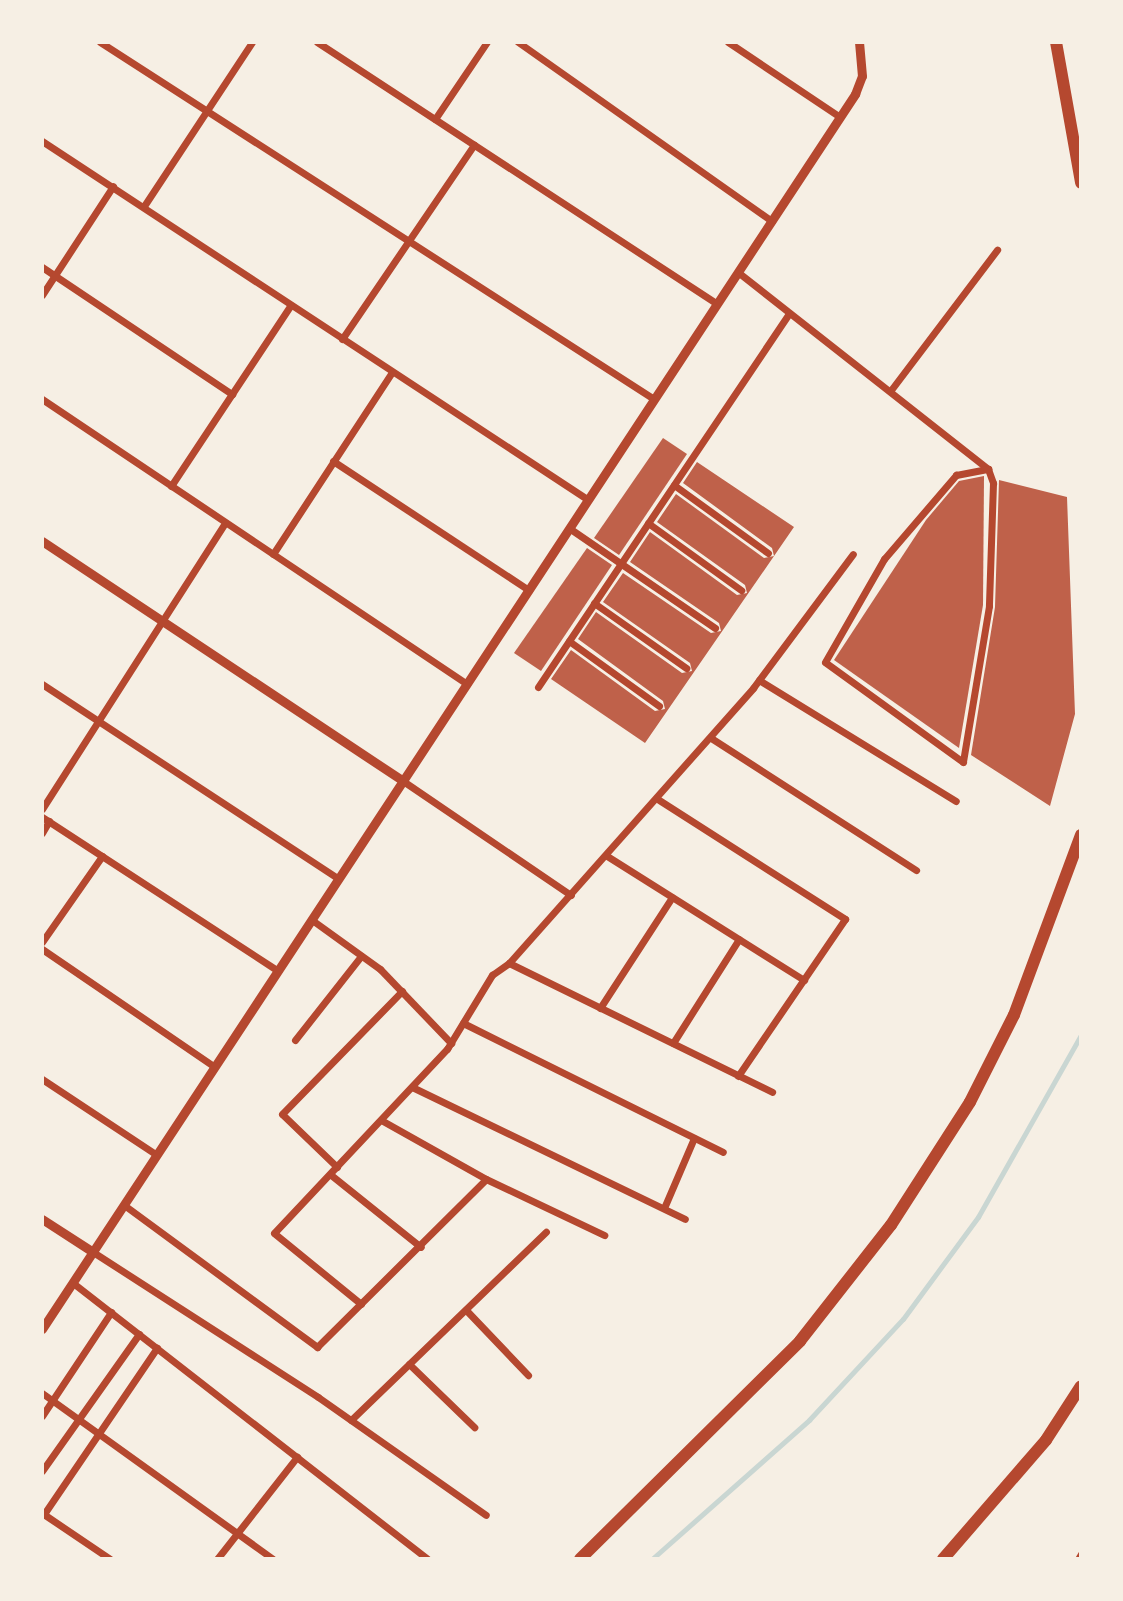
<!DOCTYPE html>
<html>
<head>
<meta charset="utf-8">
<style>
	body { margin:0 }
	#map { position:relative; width:1123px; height:1601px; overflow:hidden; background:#f6efe4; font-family:Ubuntu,sans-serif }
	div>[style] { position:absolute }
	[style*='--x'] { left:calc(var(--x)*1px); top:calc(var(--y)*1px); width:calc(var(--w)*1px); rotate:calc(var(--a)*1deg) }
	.stream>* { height:5px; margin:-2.5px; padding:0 2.5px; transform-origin:2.5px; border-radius:2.5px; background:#c9d6d2 }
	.building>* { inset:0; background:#bf614a }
	.minor>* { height:7px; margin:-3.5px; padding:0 3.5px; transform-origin:3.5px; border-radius:3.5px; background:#b5482f }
	.tertiary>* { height:9px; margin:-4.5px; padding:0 4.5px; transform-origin:4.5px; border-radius:4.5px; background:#b5482f }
	.motorway>* { height:12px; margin:-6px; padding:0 6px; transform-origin:6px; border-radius:6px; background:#b5482f }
	span { translate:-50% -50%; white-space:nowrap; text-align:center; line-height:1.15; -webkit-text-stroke:6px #f6efe4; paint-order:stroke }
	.frame { position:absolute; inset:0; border:44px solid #f6efe4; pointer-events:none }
</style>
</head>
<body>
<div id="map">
	<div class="stream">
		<i style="--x:652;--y:1559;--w:210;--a:-41.5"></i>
		<i style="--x:809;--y:1420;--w:138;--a:-47.1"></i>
		<i style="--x:903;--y:1319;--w:127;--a:-53.7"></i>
		<i style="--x:978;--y:1217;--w:209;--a:-60.5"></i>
	</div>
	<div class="building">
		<i style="clip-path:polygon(663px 438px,687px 454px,619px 555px,594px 538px)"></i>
		<i style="clip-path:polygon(697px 462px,794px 527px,645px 743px,551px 679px,571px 650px,655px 711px,665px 709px,663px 701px,578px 639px,596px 612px,682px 673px,692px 671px,690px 663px,603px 602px,623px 573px,711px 633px,721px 631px,719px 623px,630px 562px,650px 532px,737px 595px,747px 593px,745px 585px,657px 522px,676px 494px,764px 558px,774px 556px,772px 548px,683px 483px)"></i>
		<i style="clip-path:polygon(984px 476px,983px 605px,959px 748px,834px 660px,926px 520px,959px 481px)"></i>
		<i style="clip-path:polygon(999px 480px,1067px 497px,1075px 714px,1050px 806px,971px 755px,995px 607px)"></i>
		<i style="clip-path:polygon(587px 548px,612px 565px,541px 671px,514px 653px)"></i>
	</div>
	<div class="minor">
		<i style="--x:100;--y:42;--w:659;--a:32.8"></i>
		<i style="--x:317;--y:42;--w:478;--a:33.2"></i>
		<i style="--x:518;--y:42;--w:311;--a:35.2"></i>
		<i style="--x:728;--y:42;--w:135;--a:33.8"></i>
		<i style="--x:435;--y:119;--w:93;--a:-56"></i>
		<i style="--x:42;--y:141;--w:652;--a:33.3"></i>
		<i style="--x:144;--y:206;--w:196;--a:-56.6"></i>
		<i style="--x:42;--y:267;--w:229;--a:33.8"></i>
		<i style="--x:739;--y:273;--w:317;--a:38.2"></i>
		<i style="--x:988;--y:469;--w:15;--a:70"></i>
		<i style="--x:993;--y:483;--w:123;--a:91.9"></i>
		<i style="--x:989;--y:606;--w:158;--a:99.5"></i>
		<i style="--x:963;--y:762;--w:170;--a:-144.1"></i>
		<i style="--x:825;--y:662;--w:119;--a:-60.2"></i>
		<i style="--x:884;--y:559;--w:111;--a:-49.4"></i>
		<i style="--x:956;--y:475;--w:33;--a:-11"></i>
		<i style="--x:42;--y:295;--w:130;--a:-56.9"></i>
		<i style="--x:342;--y:339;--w:235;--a:-55.8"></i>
		<i style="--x:891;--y:390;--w:176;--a:-52.9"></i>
		<i style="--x:42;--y:399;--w:512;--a:33.85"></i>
		<i style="--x:333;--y:461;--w:235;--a:33.4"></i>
		<i style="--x:674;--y:485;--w:116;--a:35.9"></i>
		<i style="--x:171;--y:486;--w:217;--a:-56.5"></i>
		<i style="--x:648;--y:523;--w:115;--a:35.8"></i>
		<i style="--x:569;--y:528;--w:177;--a:34.4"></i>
		<i style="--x:273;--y:554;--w:217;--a:-56.8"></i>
		<i style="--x:594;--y:603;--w:113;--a:35.2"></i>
		<i style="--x:569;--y:641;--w:111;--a:35.8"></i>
		<i style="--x:759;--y:680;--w:231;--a:31.6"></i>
		<i style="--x:42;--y:684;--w:355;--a:33.3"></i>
		<i style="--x:538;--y:687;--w:450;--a:-56.1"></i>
		<i style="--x:711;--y:738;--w:244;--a:32.8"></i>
		<i style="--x:403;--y:781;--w:203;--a:34.2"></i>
		<i style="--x:659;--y:800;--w:221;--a:32.6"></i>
		<i style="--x:845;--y:919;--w:190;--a:124.3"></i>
		<i style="--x:42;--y:809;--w:340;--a:-57.4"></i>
		<i style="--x:42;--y:817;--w:282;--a:33.1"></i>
		<i style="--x:42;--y:833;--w:14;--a:-60"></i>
		<i style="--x:607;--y:856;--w:233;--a:32.2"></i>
		<i style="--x:312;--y:920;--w:84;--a:35.8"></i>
		<i style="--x:380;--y:969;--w:103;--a:46.2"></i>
		<i style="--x:42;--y:942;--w:105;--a:-55.1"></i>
		<i style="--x:42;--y:949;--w:209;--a:34.3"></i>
		<i style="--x:509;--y:963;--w:368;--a:-48.4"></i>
		<i style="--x:753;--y:688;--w:167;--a:-53.3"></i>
		<i style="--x:600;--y:1008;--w:132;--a:-57"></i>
		<i style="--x:463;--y:1023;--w:290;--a:26.4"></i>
		<i style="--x:295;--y:1040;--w:107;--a:-51.8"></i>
		<i style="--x:673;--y:1043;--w:123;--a:-57.6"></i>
		<i style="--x:42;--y:1079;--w:138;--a:33.5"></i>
		<i style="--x:412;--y:1087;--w:303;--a:25.8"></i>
		<i style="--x:381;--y:1120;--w:120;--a:29.3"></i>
		<i style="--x:486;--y:1179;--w:131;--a:25.4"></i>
		<i style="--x:337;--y:1167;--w:76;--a:-136.1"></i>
		<i style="--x:282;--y:1114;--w:172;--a:-45.7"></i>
		<i style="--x:331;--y:1175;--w:115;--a:38.7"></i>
		<i style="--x:124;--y:1205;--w:240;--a:36.3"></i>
		<i style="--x:317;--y:1347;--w:238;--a:-44.8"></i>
		<i style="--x:664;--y:1208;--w:76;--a:-66.8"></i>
		<i style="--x:93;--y:1252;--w:268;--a:32.8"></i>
		<i style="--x:318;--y:1397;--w:205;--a:35.1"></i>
		<i style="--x:73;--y:1283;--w:449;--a:37.9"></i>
		<i style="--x:361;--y:1304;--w:112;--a:-140.8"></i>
		<i style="--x:274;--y:1233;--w:253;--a:-46.8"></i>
		<i style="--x:447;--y:1049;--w:87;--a:-58.7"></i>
		<i style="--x:492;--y:975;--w:21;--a:-35"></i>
		<i style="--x:509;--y:963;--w:293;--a:26.1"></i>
		<i style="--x:466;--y:1310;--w:90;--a:46.4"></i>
		<i style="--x:409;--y:1364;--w:91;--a:44.1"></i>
		<i style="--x:42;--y:1393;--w:284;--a:35.7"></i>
		<i style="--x:42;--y:1416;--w:125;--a:-56.4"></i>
		<i style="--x:351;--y:1420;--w:271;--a:-44"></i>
		<i style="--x:42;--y:1471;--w:168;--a:-54.7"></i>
		<i style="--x:42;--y:1513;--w:82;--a:34.1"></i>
		<i style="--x:44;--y:1514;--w:201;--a:-55.8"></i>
		<i style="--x:217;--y:1559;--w:130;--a:-51.9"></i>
		<i style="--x:1078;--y:1559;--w:6;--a:-59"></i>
	</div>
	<div class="tertiary">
		<i style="--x:42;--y:541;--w:433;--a:33.6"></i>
		<i style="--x:42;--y:1219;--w:61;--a:32.9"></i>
		<i style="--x:42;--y:1329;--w:1479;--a:-56.64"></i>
		<i style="--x:855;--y:94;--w:19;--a:-69"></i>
		<i style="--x:862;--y:76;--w:34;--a:-95"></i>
	</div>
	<div class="motorway">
		<i style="--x:1056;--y:42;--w:143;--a:79.9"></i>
		<i style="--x:580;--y:1559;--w:310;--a:-44.7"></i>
		<i style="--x:800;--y:1341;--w:147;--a:-51.9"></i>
		<i style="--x:891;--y:1225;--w:146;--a:-57.3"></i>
		<i style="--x:970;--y:1102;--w:97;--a:-63.2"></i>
		<i style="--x:1014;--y:1015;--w:192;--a:-69.6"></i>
		<i style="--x:943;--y:1559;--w:157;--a:-49.1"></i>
		<i style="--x:1046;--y:1440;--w:64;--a:-57.1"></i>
	</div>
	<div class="frame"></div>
</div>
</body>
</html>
